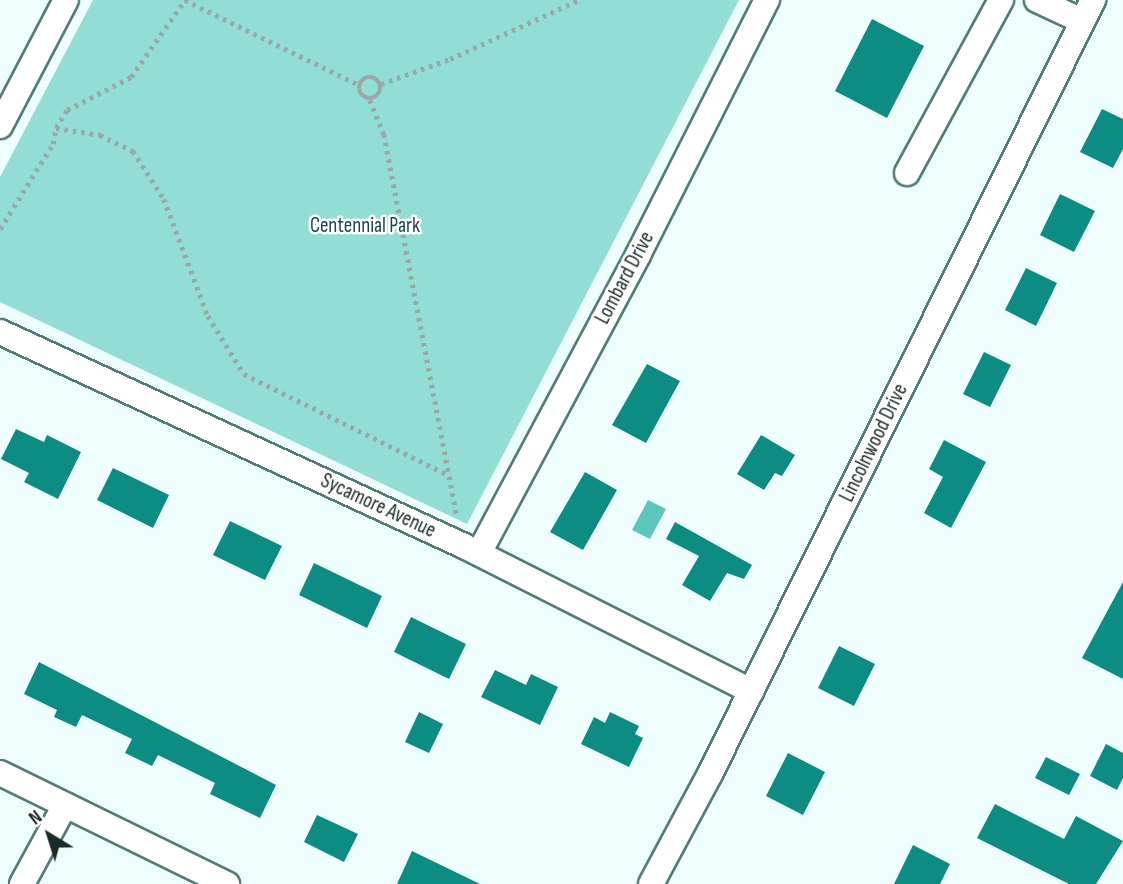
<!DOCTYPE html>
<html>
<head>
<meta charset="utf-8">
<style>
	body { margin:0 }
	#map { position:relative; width:1123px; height:884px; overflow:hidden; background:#edfefc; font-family:"Sofia Sans Condensed",sans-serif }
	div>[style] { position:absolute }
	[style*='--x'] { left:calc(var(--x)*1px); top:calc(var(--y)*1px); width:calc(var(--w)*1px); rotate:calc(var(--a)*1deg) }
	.green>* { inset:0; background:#92ded6 }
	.water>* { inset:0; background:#5dc6bc }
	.building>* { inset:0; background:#0c8c83 }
	.path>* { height:4.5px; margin-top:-2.25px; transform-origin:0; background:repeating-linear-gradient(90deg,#98a9a7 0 3.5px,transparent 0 8.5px) }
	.path>.ring { margin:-2.25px; padding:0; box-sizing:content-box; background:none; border:4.5px solid #98a9a7; border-radius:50% }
	.roads { filter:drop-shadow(2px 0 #537c78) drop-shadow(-2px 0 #537c78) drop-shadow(0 2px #537c78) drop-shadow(0 -2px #537c78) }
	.minor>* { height:24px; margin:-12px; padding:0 12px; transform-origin:12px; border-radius:12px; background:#fff }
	span { translate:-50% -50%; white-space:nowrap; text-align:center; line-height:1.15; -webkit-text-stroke:5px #fff; paint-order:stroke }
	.park-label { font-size:21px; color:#1a4945 }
	.street-label { font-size:21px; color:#192a28 }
	.north { position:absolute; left:14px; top:800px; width:70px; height:70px; -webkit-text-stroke:5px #fff; paint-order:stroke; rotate:322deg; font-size:19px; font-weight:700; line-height:28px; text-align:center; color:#192a28 }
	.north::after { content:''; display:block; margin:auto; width:24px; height:32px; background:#192a28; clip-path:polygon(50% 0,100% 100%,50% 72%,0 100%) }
</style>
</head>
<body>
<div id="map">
	<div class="green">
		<i style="clip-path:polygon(93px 0,739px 0,467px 524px,0 302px,0 177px)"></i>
	</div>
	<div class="water">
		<i style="clip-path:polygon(648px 500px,666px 509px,650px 539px,632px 530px)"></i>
	</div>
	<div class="building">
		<i style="clip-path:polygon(872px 19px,924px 46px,887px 118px,835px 91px)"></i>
		<i style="clip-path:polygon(1102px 109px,1123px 119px,1123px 149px,1113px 168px,1080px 152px)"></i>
		<i style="clip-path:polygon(1060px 194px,1095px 211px,1074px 252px,1040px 235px)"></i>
		<i style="clip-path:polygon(1026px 268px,1057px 283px,1036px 326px,1005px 310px)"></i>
		<i style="clip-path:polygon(984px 352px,1011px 365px,990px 407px,963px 394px)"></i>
		<i style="clip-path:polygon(647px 364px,680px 381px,646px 443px,612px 425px)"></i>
		<i style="clip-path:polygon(16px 429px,44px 442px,47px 435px,81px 452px,58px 499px,24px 482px,29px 473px,1px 459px)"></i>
		<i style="clip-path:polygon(761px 435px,795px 455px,782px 476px,775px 473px,764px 490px,737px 474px)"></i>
		<i style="clip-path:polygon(944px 440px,986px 462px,951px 528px,924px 513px,943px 477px,929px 469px)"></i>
		<i style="clip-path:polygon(113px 468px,169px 495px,153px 528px,97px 500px)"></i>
		<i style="clip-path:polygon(585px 472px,617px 490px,583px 550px,550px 532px)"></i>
		<i style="clip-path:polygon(230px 521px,282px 546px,265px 580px,213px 555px)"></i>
		<i style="clip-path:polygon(675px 522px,752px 565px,744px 579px,727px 573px,710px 601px,682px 585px,699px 556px,666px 539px)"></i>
		<i style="clip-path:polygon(314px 563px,382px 596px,367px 628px,299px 595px)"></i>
		<i style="clip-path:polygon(1123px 582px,1123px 679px,1082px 658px)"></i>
		<i style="clip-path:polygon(411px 617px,466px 644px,449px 679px,394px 652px)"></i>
		<i style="clip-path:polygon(839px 646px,875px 664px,854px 706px,818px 688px)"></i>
		<i style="clip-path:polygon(39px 662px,276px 785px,260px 818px,210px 794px,215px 783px,158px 755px,152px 766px,125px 753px,132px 739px,82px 715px,76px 727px,54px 717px,57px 710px,24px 694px)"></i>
		<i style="clip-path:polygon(495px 670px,526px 685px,531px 674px,558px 687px,540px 725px,481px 697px)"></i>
		<i style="clip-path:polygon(419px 712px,443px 724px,429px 753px,405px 742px)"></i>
		<i style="clip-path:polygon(610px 712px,639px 726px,635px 734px,643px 738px,629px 767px,581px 744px,594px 717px,605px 723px)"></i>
		<i style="clip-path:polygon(1106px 744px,1123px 753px,1123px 778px,1117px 790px,1090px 776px)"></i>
		<i style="clip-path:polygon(788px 753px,825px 772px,803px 815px,766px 796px)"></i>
		<i style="clip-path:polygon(1046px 757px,1080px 774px,1069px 795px,1035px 778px)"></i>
		<i style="clip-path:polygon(995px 804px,1064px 839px,1076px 816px,1123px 841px,1096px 884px,1069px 884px,977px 838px)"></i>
		<i style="clip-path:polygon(317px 815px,358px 834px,344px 862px,304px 842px)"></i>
		<i style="clip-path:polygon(913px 845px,950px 864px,940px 884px,894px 884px)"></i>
		<i style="clip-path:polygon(412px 851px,480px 884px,397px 884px)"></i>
	</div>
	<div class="path">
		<i style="--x:185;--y:0;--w:194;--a:26"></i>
		<i class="ring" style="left:359px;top:77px;width:17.5px;height:17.5px"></i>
		<i style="--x:381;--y:84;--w:73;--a:-19.9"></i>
		<i style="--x:450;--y:59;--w:142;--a:-24.6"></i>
		<i style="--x:370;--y:100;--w:37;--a:68"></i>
		<i style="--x:384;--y:134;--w:389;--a:79.2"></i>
		<i style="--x:56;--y:128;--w:45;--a:9"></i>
		<i style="--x:100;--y:135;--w:37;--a:26"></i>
		<i style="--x:133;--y:151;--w:57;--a:57.1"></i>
		<i style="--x:164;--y:199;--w:125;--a:69.4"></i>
		<i style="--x:208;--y:316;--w:68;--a:58.2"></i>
		<i style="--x:244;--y:374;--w:228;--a:26.3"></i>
		<i style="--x:0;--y:229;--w:100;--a:-58.1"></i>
		<i style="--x:53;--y:144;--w:16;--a:-79"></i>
		<i style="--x:56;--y:128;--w:21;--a:-59"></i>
		<i style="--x:67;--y:110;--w:72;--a:-27.3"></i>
		<i style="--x:131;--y:77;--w:94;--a:-55"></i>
	</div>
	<div class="roads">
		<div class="minor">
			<i style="--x:1037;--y:0;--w:50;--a:25"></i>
			<i style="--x:0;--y:126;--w:142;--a:-62.4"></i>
			<i style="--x:907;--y:173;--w:197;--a:-61.5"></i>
			<i style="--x:0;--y:332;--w:511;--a:24.76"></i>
			<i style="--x:464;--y:546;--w:322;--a:26.8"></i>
			<i style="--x:479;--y:553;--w:338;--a:-61.9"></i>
			<i style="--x:638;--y:255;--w:286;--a:-63.2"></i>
			<i style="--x:0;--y:773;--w:253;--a:26.1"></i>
			<i style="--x:22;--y:884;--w:90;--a:-61.4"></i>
			<i style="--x:651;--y:884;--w:125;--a:-61.8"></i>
			<i style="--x:710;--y:774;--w:864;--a:-63.67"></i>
		</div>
	</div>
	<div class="park-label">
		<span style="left:365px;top:226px">Centennial Park</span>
	</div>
	<div class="street-label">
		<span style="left:625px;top:278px;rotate:-62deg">Lombard Drive</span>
		<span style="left:874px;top:443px;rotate:-64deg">Lincolnwood Drive</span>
		<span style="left:378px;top:506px;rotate:25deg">Sycamore Avenue</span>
	</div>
	<div class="north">N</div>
</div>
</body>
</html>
